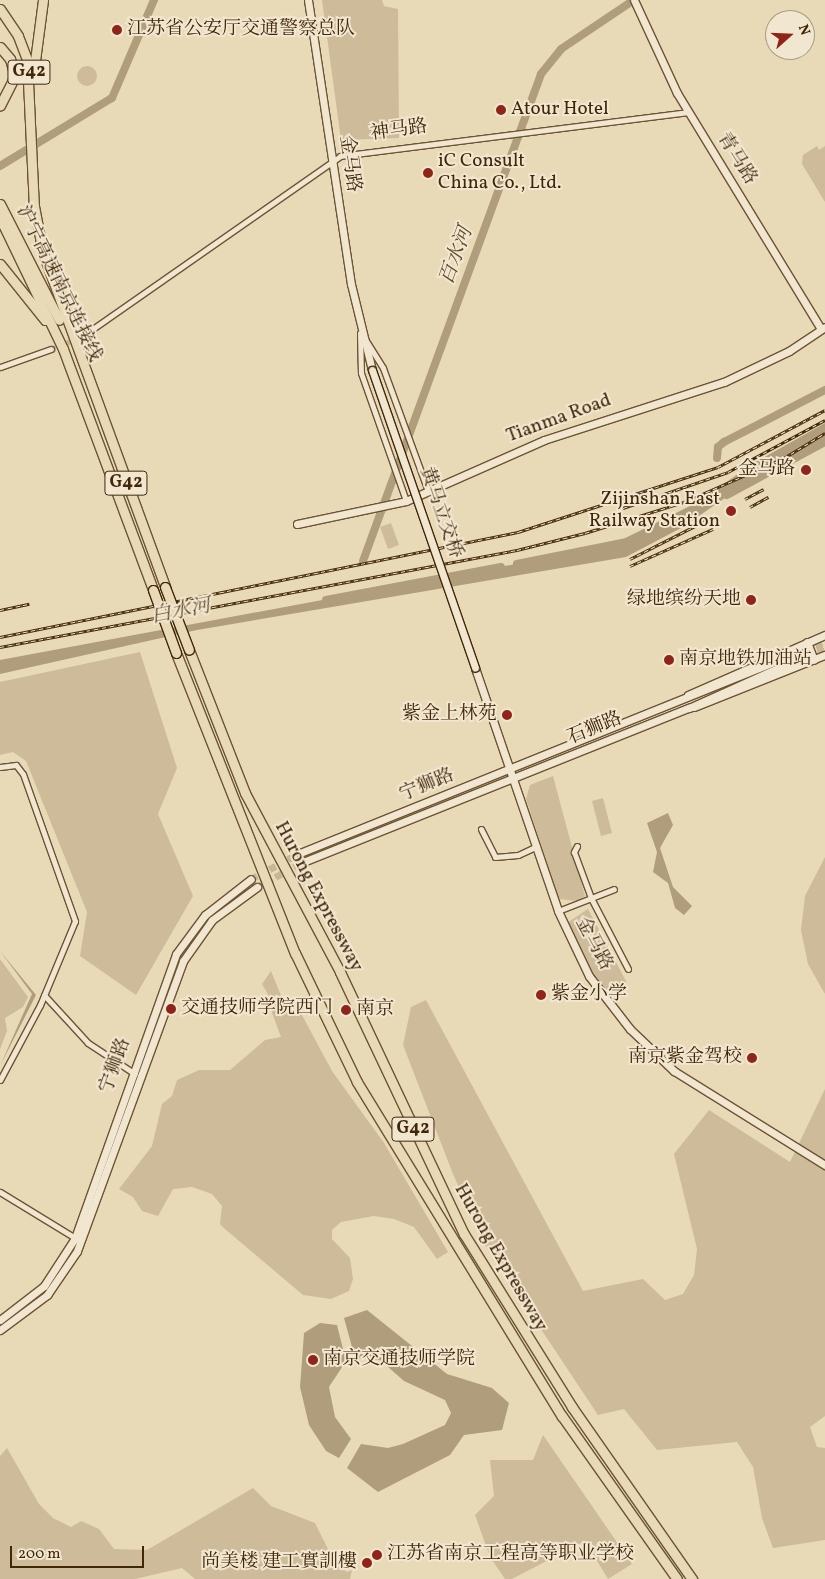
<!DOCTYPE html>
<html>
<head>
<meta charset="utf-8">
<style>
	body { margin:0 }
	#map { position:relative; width:825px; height:1579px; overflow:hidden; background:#e9dab7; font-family:Vollkorn,"Noto Serif SC",serif }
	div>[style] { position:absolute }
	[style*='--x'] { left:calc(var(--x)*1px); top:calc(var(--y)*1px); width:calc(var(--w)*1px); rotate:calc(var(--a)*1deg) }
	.green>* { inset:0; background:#cdbb99 }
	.round { border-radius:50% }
	.water>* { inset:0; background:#b09d7c }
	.river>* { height:8px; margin:-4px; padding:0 4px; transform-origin:4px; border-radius:4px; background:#b09d7c }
	.street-tunnel>* { height:5px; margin-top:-2.5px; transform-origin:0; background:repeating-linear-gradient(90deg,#c8b694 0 5px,transparent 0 7.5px) }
	.secondary-tunnel>* { height:7px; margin-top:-3.5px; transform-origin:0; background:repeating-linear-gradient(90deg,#c8b694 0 7px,transparent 0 10.5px) }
	.roads { filter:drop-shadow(1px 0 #6c5334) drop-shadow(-1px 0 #6c5334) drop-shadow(0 1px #6c5334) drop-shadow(0 -1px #6c5334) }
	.street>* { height:5px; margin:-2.5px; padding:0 2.5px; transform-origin:2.5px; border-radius:2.5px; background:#f1e7d0 }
	.secondary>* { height:7px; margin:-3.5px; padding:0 3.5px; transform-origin:3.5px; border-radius:3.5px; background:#f1e7d0 }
	.highway>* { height:9px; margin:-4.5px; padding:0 4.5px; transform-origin:4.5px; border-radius:4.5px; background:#e9dab7 }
	.rail>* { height:3px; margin-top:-1.5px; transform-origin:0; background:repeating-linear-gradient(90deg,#f1e7d0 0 4px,#422608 0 8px); box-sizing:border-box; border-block:1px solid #422608 }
	.bridges { filter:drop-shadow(1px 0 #422608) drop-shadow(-1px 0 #422608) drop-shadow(0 1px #422608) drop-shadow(0 -1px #422608) }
	.secondary-bridge>* { height:7px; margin:-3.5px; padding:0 3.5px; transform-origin:3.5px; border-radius:3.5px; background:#f1e7d0 }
	.highway-bridge>* { height:9px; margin:-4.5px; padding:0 4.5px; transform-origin:4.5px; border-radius:4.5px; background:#e9dab7 }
	.dots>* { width:14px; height:14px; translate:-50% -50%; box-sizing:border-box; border:2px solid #f1e7d0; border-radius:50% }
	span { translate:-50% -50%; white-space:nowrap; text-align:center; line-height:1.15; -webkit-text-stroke:4px #f1e7d0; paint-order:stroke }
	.shield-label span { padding:1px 4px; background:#f1e7d0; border:1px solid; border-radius:4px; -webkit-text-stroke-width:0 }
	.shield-label { font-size:18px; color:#422608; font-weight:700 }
	.poi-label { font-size:19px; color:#422608 }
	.left { translate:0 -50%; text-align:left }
	.right { translate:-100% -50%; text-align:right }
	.street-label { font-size:19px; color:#422608 }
	.water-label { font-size:20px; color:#634a2b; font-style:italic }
	.north { position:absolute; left:765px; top:10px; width:50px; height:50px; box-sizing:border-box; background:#f1e7d0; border:1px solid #ab9a80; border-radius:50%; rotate:70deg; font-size:14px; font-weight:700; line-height:20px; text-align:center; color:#422608 }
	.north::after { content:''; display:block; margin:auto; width:18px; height:22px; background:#8f2418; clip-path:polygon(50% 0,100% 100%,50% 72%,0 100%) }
	.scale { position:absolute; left:10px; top:1546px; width:134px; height:22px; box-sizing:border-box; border:2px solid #422608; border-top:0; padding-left:6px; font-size:15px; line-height:18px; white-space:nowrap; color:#422608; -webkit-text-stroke:4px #f1e7d0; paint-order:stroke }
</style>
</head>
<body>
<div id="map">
	<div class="green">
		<i style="clip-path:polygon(322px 0,382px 0,384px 6px,398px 9px,399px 138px,341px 140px)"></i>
		<i class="round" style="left:77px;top:66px;width:20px;height:20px"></i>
		<i style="clip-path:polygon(817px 146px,819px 150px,825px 146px,825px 202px,802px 164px,803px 155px)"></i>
		<i style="clip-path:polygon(391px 523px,399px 545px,388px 549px,380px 527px)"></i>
		<i style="clip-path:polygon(140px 652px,177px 768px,158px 814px,193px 896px,136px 995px,80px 956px,87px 912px,26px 761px,13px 752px,0 755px,0 682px)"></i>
		<i style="clip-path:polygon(553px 776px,585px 896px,577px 901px,559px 899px,526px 799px,530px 785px)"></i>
		<i style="clip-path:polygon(603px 798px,612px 833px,601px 836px,592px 801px)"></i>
		<i style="clip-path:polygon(825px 857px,825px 994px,808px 964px,801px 930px,805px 896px)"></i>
		<i style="clip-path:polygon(588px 909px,627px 983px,607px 996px,590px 974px,567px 923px)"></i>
		<i style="clip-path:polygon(0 959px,28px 997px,23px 1007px,5px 1018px,7px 1031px,0 1049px)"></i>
		<i style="clip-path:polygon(271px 971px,286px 1008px,296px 1004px,332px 1071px,384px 1143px,448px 1252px,437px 1259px,414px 1227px,394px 1219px,374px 1216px,341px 1222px,332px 1230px,332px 1239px,350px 1258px,353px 1279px,349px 1291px,331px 1299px,303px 1295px,225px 1229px,220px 1224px,222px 1206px,212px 1194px,192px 1187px,173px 1189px,158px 1216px,142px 1211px,133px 1197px,119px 1189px,152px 1146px,162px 1104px,172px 1096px,177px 1080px,199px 1070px,230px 1070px,265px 1040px,281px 1037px,272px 1013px,273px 1003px,262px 984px)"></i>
		<i style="clip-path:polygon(426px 1000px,583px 1291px,643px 1279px,665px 1300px,683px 1294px,694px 1275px,697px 1249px,674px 1154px,709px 1110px,790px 1162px,825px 1089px,825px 1416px,810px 1427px,817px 1447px,825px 1448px,825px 1540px,773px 1548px,762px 1518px,753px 1467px,737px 1442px,657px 1450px,624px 1409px,598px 1415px,485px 1245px,453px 1174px,403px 1045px,411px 1007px)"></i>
		<i style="clip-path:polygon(543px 1435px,632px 1564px,608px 1579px,585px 1541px,512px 1579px,505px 1579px,490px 1557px,475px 1515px,494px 1496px,490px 1460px,533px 1460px)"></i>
		<i style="clip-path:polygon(7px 1448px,39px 1504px,53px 1518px,71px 1527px,81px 1521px,99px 1529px,114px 1549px,147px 1550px,253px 1488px,271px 1506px,315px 1523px,334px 1561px,347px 1572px,352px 1570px,350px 1579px,195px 1579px,182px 1568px,135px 1579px,0 1579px,0 1456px)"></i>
	</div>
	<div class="water">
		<i style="clip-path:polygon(825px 423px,825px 443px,748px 482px,683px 527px,626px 557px,197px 630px,0 674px,0 660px,623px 544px,674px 519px,752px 464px)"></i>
		<i style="clip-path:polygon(668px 813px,673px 825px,660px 848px,673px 887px,692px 906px,684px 915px,675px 908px,668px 883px,653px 872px,657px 852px,647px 823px)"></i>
		<i style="clip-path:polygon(0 951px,36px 995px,0 1066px,32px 994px)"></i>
		<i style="clip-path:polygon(367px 1310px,447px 1374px,492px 1388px,509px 1403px,502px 1430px,464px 1435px,450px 1455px,378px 1492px,347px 1468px,361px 1444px,388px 1448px,403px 1444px,445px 1425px,451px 1413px,445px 1400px,404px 1381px,380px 1360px,355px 1358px,344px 1318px)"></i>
		<i style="clip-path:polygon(320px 1323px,337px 1325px,346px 1361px,329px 1387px,335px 1417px,351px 1439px,339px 1458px,326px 1451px,309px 1425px,300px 1387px,304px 1333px)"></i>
	</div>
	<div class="river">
		<i style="--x:0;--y:166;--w:131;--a:-31.3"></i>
		<i style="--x:112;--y:98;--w:107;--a:-66.8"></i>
		<i style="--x:717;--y:458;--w:11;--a:-85"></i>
		<i style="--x:718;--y:447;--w:8;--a:-40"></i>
		<i style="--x:724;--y:442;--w:114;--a:-27.2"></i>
		<i style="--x:727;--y:495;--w:111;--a:-28.4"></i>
		<i style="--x:363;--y:561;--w:519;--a:-69.92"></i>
		<i style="--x:541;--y:74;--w:32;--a:-51"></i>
		<i style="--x:561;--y:49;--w:88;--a:-33.9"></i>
		<i style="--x:517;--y:564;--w:111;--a:-11.4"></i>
		<i style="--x:626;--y:542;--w:72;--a:-26.2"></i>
		<i style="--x:326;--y:600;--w:178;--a:-10.7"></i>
	</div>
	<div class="street-tunnel">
		<i style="--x:51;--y:349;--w:27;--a:-22"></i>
	</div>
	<div class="secondary-tunnel">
		<i style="--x:796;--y:653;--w:31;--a:-22"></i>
		<i style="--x:798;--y:659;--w:29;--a:-22"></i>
		<i style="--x:251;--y:879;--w:55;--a:-28"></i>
		<i style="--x:257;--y:887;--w:52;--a:-28.5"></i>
	</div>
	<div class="roads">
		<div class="street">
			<i style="--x:360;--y:333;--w:40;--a:88.6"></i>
			<i style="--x:361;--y:373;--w:136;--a:70.6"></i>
			<i style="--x:81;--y:337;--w:316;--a:-34.9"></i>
			<i style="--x:340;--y:156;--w:351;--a:-7.2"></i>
			<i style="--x:365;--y:339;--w:34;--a:58"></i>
			<i style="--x:383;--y:368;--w:131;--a:69.9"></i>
			<i style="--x:0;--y:367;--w:54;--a:-19.4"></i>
			<i style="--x:0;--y:767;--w:16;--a:-7"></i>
			<i style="--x:16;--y:765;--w:11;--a:52"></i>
			<i style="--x:23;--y:774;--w:156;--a:70.5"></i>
			<i style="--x:75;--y:921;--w:91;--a:112.6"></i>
			<i style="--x:40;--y:1005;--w:85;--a:118.1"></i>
			<i style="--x:481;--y:829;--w:31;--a:63"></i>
			<i style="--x:495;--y:857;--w:23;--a:-5"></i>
			<i style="--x:518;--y:855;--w:21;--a:-25"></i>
			<i style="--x:577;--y:846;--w:7;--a:117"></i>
			<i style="--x:574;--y:852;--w:49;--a:69.7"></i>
			<i style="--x:591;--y:898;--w:80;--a:62.5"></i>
			<i style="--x:558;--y:911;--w:60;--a:-21.4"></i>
			<i style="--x:44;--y:995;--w:65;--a:47.5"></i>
			<i style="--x:88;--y:1043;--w:56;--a:33.4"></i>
			<i style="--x:0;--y:1192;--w:88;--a:31.5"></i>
		</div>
		<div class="secondary">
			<i style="--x:308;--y:0;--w:287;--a:81.4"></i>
			<i style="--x:351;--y:284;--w:89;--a:76.3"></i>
			<i style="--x:634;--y:0;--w:102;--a:65.2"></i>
			<i style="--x:677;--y:93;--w:276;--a:58.6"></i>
			<i style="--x:297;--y:524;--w:111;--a:-11.9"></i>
			<i style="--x:406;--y:501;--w:151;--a:-23.8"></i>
			<i style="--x:544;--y:440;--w:189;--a:-17.9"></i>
			<i style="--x:724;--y:382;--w:72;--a:-25.5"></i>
			<i style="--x:789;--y:351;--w:43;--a:-33.7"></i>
			<i style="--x:807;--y:642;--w:19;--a:69"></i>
			<i style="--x:475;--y:668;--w:257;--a:71.1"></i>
			<i style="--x:558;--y:911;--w:72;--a:64.5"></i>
			<i style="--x:589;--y:976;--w:67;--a:52.3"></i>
			<i style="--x:630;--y:1029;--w:61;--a:43.7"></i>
			<i style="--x:674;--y:1071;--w:178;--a:31.9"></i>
			<i style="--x:688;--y:695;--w:150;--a:-23.7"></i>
			<i style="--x:694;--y:707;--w:141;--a:-21.7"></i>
			<i style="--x:300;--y:853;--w:535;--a:-21.96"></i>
			<i style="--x:303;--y:862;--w:416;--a:-21.8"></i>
			<i style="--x:689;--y:708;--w:120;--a:-24.2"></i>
			<i style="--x:0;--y:1320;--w:56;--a:-37.7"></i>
			<i style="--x:44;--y:1286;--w:57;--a:-57.1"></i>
			<i style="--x:75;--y:1238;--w:301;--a:-70.4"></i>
			<i style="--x:176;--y:954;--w:49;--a:-53.4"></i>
			<i style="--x:205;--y:915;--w:58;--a:-38"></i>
			<i style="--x:0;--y:1330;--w:59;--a:-36.7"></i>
			<i style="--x:47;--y:1295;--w:53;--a:-55.7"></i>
			<i style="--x:77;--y:1251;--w:309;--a:-69.9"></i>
			<i style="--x:183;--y:961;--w:50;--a:-54.7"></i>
			<i style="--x:212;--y:920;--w:56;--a:-36.3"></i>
		</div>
		<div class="highway">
			<i style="--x:0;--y:9;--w:32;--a:56"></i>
			<i style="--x:18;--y:36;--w:26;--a:69"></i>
			<i style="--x:27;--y:60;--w:146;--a:87.3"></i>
			<i style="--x:34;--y:206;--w:48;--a:79.2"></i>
			<i style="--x:43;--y:253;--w:356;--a:69.9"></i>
			<i style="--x:0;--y:47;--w:16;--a:50"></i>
			<i style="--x:10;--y:59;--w:18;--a:74"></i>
			<i style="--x:15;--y:76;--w:33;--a:117"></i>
			<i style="--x:33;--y:76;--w:77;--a:-82.5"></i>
			<i style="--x:0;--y:204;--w:130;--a:63"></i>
			<i style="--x:0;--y:218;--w:145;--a:64.3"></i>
			<i style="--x:63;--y:349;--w:257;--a:69.5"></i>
			<i style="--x:0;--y:264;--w:72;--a:51.2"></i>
			<i style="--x:189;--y:650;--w:154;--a:68.6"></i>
			<i style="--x:245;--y:793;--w:203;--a:62"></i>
			<i style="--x:340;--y:972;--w:290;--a:64.7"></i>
			<i style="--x:464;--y:1234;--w:204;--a:58"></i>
			<i style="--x:572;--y:1407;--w:210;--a:55.1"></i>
			<i style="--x:176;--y:653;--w:323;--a:68.4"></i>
			<i style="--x:295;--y:953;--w:143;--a:64.3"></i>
			<i style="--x:357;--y:1082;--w:392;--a:58.5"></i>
			<i style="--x:562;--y:1416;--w:199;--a:54.8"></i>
		</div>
	</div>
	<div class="rail">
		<i style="--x:745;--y:499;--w:21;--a:-28"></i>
		<i style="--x:750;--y:507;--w:21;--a:-29"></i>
		<i style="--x:623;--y:508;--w:111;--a:-18.9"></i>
		<i style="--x:728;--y:472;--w:110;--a:-28.2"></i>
		<i style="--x:630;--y:559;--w:86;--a:-26.9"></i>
		<i style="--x:630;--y:566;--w:91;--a:-24"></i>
		<i style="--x:0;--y:610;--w:30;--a:-12"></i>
		<i style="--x:0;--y:637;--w:529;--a:-11.46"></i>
		<i style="--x:518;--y:532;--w:210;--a:-18"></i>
		<i style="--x:718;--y:467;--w:121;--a:-28"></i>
		<i style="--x:0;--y:647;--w:526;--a:-10.63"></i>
		<i style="--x:517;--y:550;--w:70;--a:-14"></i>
		<i style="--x:585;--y:533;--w:104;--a:-17.4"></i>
		<i style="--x:684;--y:502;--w:109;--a:-23.7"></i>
		<i style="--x:784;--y:458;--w:48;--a:-31.4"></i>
	</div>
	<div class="bridges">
		<div class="secondary-bridge">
			<i style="--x:372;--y:370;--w:315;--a:70.9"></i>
		</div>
		<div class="highway-bridge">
			<i style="--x:165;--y:587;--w:67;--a:69.1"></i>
			<i style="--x:153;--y:590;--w:67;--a:69.9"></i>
		</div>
	</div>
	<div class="dots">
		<i style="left:117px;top:30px;background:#8f2418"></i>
		<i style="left:501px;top:110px;background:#8f2418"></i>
		<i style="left:428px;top:173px;background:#8f2418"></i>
		<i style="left:806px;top:470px;background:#8f2418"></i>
		<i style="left:731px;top:511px;background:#8f2418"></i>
		<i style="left:751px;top:600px;background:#8f2418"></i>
		<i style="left:669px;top:660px;background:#8f2418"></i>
		<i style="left:507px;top:715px;background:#8f2418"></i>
		<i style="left:541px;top:995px;background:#8f2418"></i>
		<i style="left:171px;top:1009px;background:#8f2418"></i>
		<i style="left:346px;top:1010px;background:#8f2418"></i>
		<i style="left:752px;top:1058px;background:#8f2418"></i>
		<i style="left:313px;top:1360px;background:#8f2418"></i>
		<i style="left:377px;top:1555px;background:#8f2418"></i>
		<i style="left:367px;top:1563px;background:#8f2418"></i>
	</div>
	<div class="shield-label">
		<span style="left:29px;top:72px">G42</span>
		<span style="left:126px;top:483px">G42</span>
		<span style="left:413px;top:1129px">G42</span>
	</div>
	<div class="poi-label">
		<span class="left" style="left:127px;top:30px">江苏省公安厅交通警察总队</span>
		<span class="left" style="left:511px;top:110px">Atour Hotel</span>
		<span class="left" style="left:438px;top:173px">iC Consult<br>China Co., Ltd.</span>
		<span class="right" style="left:795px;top:470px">金马路</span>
		<span class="right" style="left:720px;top:511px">Zijinshan East<br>Railway Station</span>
		<span class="right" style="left:741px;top:600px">绿地缤纷天地</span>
		<span class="left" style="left:679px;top:660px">南京地铁加油站</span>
		<span class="right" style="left:497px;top:715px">紫金上林苑</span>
		<span class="left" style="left:551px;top:995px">紫金小学</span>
		<span class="left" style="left:181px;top:1009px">交通技师学院西门</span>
		<span class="left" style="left:356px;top:1010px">南京</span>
		<span class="right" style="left:742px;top:1058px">南京紫金驾校</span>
		<span class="left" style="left:323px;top:1360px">南京交通技师学院</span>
		<span class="left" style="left:387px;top:1555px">江苏省南京工程高等职业学校</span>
		<span class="right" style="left:357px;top:1563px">尚美楼 建工實訓樓</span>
	</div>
	<div class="street-label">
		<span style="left:399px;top:131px;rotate:-8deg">神马路</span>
		<span style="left:736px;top:159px;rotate:58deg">青马路</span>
		<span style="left:349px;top:164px;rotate:82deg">金马路</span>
		<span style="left:58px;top:284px;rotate:64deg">沪宁高速南京连接线</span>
		<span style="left:559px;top:419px;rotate:-20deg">Tianma Road</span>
		<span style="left:440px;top:513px;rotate:71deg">黄马立交桥</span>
		<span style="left:595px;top:729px;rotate:-22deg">石狮路</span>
		<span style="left:427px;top:786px;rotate:-22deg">宁狮路</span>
		<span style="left:318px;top:897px;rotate:62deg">Hurong Expressway</span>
		<span style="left:593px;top:944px;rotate:62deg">金马路</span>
		<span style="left:116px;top:1066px;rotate:-70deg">宁狮路</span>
		<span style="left:500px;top:1258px;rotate:60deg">Hurong Expressway</span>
	</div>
	<div class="water-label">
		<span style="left:457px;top:256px;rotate:-70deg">百水河</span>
		<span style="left:181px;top:612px;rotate:-11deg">白水河</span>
	</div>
	<div class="north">N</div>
	<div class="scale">200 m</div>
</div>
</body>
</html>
